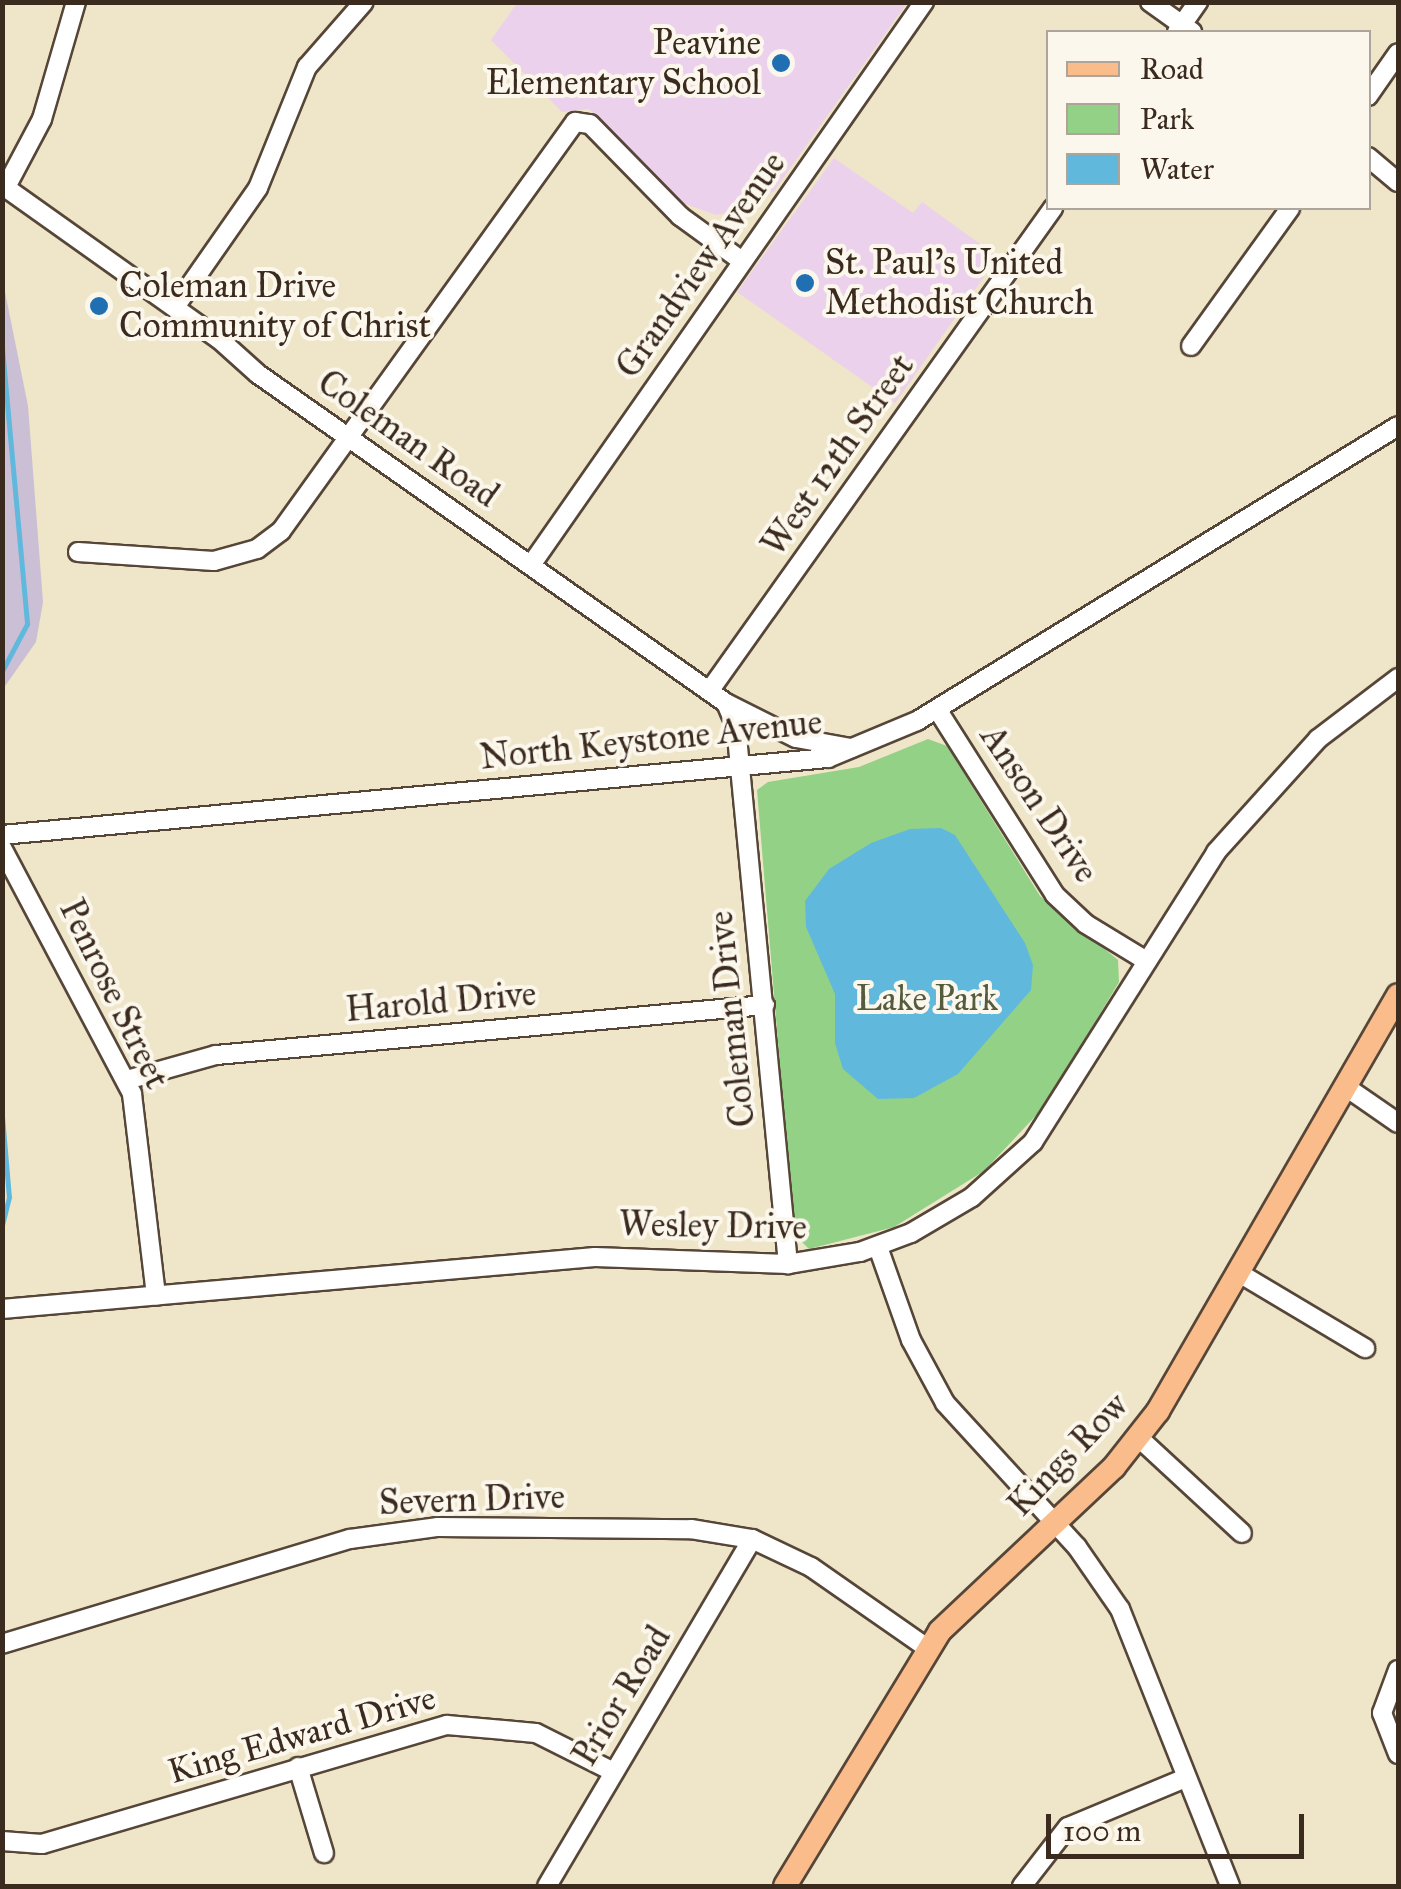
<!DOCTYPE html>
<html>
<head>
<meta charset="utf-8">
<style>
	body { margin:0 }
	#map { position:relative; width:1401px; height:1889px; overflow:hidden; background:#efe5c8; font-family:"IM FELL Great Primer",serif }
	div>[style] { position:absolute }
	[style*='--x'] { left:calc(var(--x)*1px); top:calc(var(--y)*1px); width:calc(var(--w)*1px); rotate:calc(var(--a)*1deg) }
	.built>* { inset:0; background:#ebd1eb }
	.industrial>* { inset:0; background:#cbbfd5 }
	.green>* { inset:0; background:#92d186 }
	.water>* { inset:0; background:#60b9dd }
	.stream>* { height:5px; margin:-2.5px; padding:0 2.5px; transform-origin:2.5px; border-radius:2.5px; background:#60b9dd }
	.roads { filter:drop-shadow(2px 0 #564638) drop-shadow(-2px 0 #564638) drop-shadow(0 2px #564638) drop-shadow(0 -2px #564638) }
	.minor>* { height:18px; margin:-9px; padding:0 9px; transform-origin:9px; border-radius:9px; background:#fff }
	.major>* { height:22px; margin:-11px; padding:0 11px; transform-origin:11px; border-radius:11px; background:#fabc8b }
	.dots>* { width:28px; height:28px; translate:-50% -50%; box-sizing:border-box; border:5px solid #fbf7ec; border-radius:50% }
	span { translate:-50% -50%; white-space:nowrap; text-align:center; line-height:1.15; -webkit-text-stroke:8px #fbf7ec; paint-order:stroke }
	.poi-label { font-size:35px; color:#3b2a1e }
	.right { translate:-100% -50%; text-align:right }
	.left { translate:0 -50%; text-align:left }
	.street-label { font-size:35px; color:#3b2a1e }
	.park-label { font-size:35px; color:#555c3d }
	.frame { position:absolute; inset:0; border:5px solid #3b2a1e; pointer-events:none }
	.legend { position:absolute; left:1046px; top:30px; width:325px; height:180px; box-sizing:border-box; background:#fbf7ec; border:2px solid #aea59a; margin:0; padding:12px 18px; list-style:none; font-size:30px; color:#3b2a1e }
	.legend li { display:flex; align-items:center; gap:20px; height:50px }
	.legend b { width:50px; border:2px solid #aea59a }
	.scale { position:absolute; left:1046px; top:1814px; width:258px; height:45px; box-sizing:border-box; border:5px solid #3b2a1e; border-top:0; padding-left:12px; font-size:30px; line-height:35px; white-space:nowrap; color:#3b2a1e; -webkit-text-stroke:8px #fbf7ec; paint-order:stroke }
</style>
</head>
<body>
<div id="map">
	<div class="built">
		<i style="clip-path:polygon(517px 3px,517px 2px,907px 3px,774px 191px,747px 209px,716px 215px,683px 203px,589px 109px,562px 112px,491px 40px)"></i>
		<i style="clip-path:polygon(834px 158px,913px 213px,922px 202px,998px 257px,895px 403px,737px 292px)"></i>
	</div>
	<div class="industrial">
		<i style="clip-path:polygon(2px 277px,28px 406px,43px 602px,36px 642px,3px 689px)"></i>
	</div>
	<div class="green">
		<i style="clip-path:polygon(928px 739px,947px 746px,1040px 896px,1118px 960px,1119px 982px,1044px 1107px,984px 1171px,894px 1227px,809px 1249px,794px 1234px,757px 790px,768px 782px,859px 767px)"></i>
	</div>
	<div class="water">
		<i style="clip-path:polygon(941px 828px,955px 835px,1025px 943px,1033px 965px,1031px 990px,958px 1074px,914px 1098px,878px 1099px,843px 1069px,835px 1043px,835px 994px,806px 927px,805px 901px,829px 869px,871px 843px,910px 829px)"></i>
	</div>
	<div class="stream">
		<i style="--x:2;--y:348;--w:277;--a:84.8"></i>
		<i style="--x:27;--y:624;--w:53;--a:118"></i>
		<i style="--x:2;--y:1116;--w:81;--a:85.1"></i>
		<i style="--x:9;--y:1197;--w:29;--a:104"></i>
	</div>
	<div class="roads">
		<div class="minor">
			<i style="--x:1150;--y:2;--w:52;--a:35.5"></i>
			<i style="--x:1177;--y:32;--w:37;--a:-55"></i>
			<i style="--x:1368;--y:96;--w:52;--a:-55.1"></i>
			<i style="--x:1368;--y:157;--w:39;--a:40"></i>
			<i style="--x:2;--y:185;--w:266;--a:35.4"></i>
			<i style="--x:219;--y:339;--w:52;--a:41.9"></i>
			<i style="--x:258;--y:374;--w:572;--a:35.11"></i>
			<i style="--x:726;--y:703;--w:25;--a:67"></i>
			<i style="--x:736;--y:726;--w:541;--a:84.48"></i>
			<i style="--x:6;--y:187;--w:77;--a:-62.1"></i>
			<i style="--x:42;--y:119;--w:122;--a:-73.8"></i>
			<i style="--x:175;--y:307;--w:145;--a:-55.1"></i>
			<i style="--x:258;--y:188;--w:131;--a:-68"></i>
			<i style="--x:307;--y:67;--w:86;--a:-48.8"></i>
			<i style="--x:1191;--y:346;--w:170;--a:-54.3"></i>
			<i style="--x:78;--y:552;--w:136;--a:3.8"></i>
			<i style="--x:214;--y:561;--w:45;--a:-15.6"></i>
			<i style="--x:257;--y:549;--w:30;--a:-37"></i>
			<i style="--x:281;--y:531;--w:504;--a:-54.29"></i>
			<i style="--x:575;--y:122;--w:15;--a:8"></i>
			<i style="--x:590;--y:124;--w:129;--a:45.6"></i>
			<i style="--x:680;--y:216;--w:77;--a:36"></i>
			<i style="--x:531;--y:565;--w:687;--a:-55.08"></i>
			<i style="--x:710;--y:690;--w:592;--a:-54.56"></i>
			<i style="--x:726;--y:703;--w:78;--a:26.6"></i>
			<i style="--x:796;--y:738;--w:56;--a:10.3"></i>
			<i style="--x:937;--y:709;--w:220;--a:57.6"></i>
			<i style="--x:1055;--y:895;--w:42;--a:43.1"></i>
			<i style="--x:1086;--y:924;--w:69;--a:31.4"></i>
			<i style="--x:2;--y:835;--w:830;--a:-5.33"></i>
			<i style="--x:828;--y:758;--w:96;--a:-22.6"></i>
			<i style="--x:917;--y:721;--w:564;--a:-31.52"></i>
			<i style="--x:2;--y:848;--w:278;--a:62.1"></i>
			<i style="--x:132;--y:1094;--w:203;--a:83.2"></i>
			<i style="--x:127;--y:1080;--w:92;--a:-15.7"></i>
			<i style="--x:216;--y:1055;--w:551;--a:-5.2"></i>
			<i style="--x:1346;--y:1087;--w:63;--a:34.7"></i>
			<i style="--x:878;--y:1247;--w:99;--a:70.5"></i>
			<i style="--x:911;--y:1340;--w:72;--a:61.6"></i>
			<i style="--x:945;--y:1403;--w:195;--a:47.5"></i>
			<i style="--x:1077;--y:1547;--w:75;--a:55.3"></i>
			<i style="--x:1120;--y:1609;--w:298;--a:68.3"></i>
			<i style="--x:1239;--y:1273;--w:147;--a:30.8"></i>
			<i style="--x:2;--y:1309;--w:595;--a:-5.01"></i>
			<i style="--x:595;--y:1257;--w:193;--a:2.1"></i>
			<i style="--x:788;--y:1264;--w:73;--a:-9.5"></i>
			<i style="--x:860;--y:1252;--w:54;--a:-20.4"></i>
			<i style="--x:911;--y:1233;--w:71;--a:-30.5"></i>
			<i style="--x:972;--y:1197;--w:82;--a:-42"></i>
			<i style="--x:1033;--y:1142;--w:343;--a:-57.7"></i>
			<i style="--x:1216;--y:852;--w:152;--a:-47.9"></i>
			<i style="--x:1318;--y:739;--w:101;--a:-37.3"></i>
			<i style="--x:1139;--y:1438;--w:140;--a:42.7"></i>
			<i style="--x:2;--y:1644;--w:363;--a:-16.8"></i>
			<i style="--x:350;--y:1539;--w:89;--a:-7.8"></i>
			<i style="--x:438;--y:1527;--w:253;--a:0.5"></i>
			<i style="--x:691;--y:1529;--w:62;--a:9.3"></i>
			<i style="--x:752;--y:1539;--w:65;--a:25.4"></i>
			<i style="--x:811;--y:1567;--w:141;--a:34.9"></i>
			<i style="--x:1398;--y:1670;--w:46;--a:110.4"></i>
			<i style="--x:1382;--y:1713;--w:44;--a:68.7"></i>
			<i style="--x:298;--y:1767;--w:90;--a:73.2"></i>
			<i style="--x:2;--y:1841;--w:40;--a:4.3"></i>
			<i style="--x:42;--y:1844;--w:422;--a:-16.4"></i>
			<i style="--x:447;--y:1725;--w:89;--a:5.1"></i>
			<i style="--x:536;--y:1733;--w:87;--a:26.6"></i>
			<i style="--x:547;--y:1886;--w:403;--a:-59.4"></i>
			<i style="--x:1022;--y:1886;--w:75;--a:-52.1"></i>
			<i style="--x:1068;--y:1827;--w:128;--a:-22.6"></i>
		</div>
		<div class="major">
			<i style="--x:785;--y:1886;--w:298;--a:-58.7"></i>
			<i style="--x:940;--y:1631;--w:239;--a:-43.3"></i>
			<i style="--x:1114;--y:1467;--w:71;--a:-51.8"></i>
			<i style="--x:1158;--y:1411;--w:480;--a:-60"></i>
		</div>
	</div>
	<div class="dots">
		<i style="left:781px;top:63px;background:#1f6fb2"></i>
		<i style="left:805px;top:283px;background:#1f6fb2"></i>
		<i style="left:99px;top:306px;background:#1f6fb2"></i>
	</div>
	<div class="poi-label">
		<span class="right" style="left:761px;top:63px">Peavine<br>Elementary School</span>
		<span class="left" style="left:825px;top:283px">St. Paul's United<br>Methodist Church</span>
		<span class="left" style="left:119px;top:306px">Coleman Drive<br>Community of Christ</span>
	</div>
	<div class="street-label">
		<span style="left:701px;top:265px;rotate:-55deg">Grandview Avenue</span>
		<span style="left:408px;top:439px;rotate:35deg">Coleman Road</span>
		<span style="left:838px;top:455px;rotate:-55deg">West 12th Street</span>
		<span style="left:651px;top:740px;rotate:-6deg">North Keystone Avenue</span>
		<span style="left:1039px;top:804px;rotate:56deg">Anson Drive</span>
		<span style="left:114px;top:994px;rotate:64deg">Penrose Street</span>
		<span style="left:441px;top:1002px;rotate:-5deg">Harold Drive</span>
		<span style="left:732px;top:1019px;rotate:-96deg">Coleman Drive</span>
		<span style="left:713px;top:1226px;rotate:1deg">Wesley Drive</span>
		<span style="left:1068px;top:1455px;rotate:-46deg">Kings Row</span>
		<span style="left:472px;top:1500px;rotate:-2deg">Severn Drive</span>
		<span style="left:622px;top:1696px;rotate:-59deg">Prior Road</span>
		<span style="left:302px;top:1735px;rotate:-16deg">King Edward Drive</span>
	</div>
	<div class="park-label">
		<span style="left:927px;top:999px">Lake Park</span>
	</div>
	<div class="frame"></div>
	<ul class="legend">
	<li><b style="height:12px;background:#fabc8b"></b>Road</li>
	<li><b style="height:28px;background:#92d186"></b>Park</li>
	<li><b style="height:28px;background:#60b9dd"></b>Water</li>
	</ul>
	<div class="scale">100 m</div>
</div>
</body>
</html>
